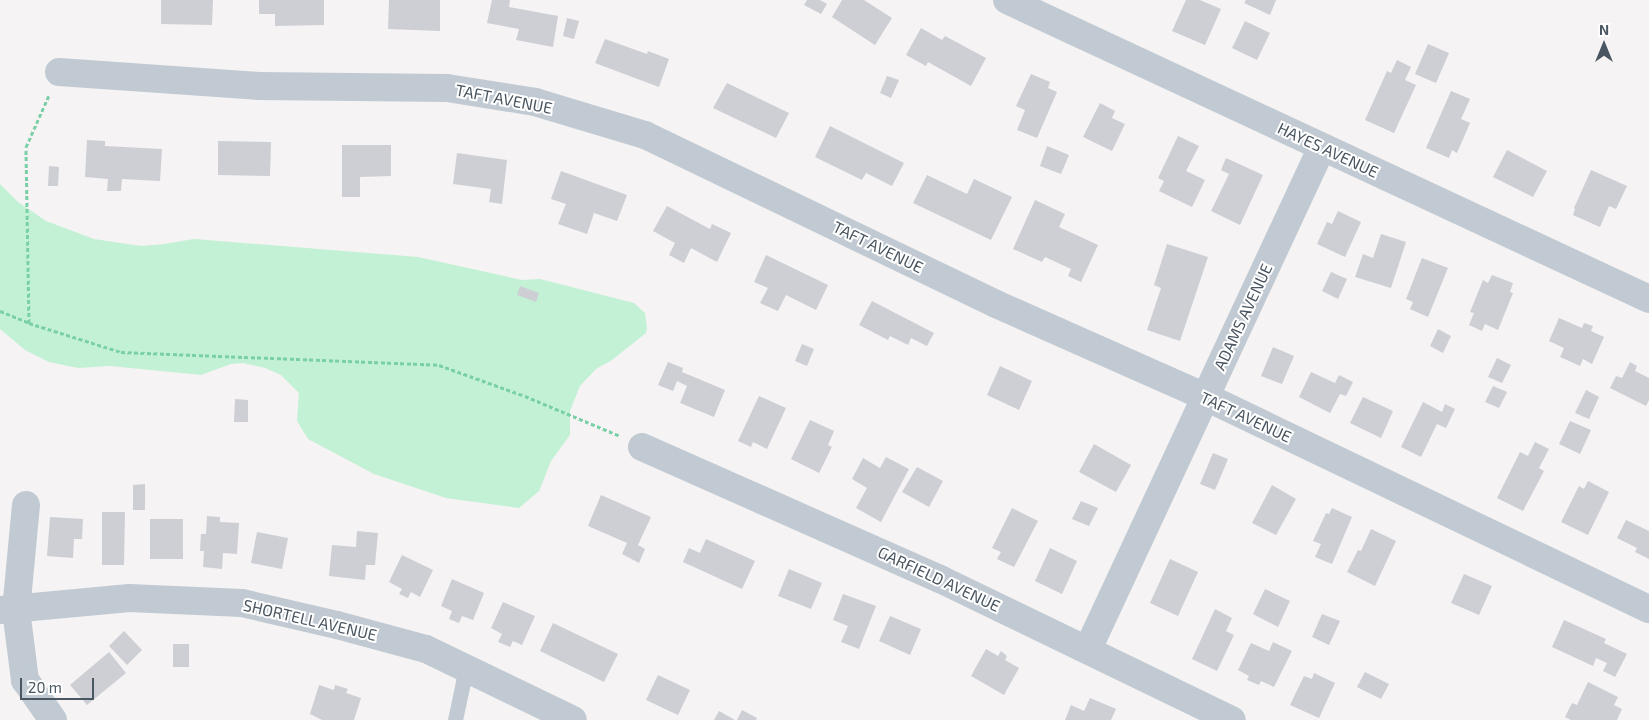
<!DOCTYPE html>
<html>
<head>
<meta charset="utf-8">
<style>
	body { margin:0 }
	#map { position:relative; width:1649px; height:720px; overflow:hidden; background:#f5f3f3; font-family:"Exo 2",sans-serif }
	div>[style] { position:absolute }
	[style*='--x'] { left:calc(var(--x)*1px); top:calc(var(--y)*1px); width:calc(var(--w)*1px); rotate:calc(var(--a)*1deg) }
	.green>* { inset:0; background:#c3f1d5 }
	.building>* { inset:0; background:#cdcfd5 }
	.path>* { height:3px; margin-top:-1.5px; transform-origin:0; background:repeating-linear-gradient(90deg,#7ad0a6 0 4px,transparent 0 6.5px) }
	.lane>* { height:15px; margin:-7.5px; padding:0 7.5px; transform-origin:7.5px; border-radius:7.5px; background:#c1cad2 }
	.street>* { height:28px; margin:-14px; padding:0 14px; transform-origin:14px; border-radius:14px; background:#c1cad2 }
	span { translate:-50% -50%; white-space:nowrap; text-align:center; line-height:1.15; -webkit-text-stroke:4px #fff; paint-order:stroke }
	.street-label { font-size:16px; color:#4a5661 }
	.north { position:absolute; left:1579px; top:20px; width:50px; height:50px; -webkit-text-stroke:4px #fff; paint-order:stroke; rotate:0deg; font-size:14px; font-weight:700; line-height:20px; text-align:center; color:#4a5661 }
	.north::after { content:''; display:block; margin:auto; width:18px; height:22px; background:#4a5661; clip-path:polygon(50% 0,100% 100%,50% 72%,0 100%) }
	.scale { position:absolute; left:20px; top:678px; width:74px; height:22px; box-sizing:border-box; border:2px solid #4a5661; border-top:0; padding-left:6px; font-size:15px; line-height:18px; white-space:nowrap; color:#4a5661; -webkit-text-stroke:4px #fff; paint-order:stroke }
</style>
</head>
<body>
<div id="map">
	<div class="green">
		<i style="clip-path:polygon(0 184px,18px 202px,46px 221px,94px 239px,141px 246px,164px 244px,194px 239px,418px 257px,522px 280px,540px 279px,634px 303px,645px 313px,647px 328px,646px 333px,612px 360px,596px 369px,580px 386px,570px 411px,570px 435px,551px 461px,539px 491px,519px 508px,446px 498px,374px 474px,308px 439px,297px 421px,299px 393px,281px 375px,265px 368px,243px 363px,231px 364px,201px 375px,110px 366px,78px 368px,49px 362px,25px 350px,0 329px)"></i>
	</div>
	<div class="building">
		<i style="clip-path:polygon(161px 0,213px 0,212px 25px,161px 24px)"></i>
		<i style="clip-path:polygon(259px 0,324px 0,324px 25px,275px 26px,275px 14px,259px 14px)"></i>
		<i style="clip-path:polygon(389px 0,440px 0,440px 31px,388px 29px)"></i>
		<i style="clip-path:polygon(492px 0,510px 0,509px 7px,558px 16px,553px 47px,516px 40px,519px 29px,487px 23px)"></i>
		<i style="clip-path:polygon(807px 0,820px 0,827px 4px,821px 14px,804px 5px)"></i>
		<i style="clip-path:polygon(842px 0,864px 0,892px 18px,875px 45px,832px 17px)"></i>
		<i style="clip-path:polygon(1186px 0,1200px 0,1221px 9px,1205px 45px,1172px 31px)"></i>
		<i style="clip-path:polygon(1246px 0,1276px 0,1270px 15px,1244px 3px)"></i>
		<i style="clip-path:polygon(567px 18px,579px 21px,574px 39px,563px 36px)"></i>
		<i style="clip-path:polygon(1245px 21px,1270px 33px,1257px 60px,1232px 48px)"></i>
		<i style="clip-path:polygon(921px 28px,942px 40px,945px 36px,986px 58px,971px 86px,928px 62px,926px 66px,906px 55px)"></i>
		<i style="clip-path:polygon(605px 39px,647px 54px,648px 51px,669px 59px,659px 87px,595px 63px)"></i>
		<i style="clip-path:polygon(1428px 44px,1449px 53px,1436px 83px,1415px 74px)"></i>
		<i style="clip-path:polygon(1397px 60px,1411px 67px,1405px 80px,1416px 85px,1394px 133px,1365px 120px,1387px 71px,1391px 73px)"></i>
		<i style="clip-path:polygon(1031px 74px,1050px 82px,1048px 88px,1057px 92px,1037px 138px,1017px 130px,1025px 110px,1016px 106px)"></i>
		<i style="clip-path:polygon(887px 76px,899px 80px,891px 98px,880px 93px)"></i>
		<i style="clip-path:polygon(727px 83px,789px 113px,776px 138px,713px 108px)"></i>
		<i style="clip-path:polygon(1451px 91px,1470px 99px,1461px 119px,1470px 123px,1457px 153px,1452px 150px,1449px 158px,1426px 148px)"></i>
		<i style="clip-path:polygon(1100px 103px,1115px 111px,1112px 118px,1125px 124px,1112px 151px,1083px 137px)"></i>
		<i style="clip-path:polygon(830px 126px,904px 163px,892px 186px,866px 173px,862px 180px,815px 157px)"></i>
		<i style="clip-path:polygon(1178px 136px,1199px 146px,1186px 171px,1205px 180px,1192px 207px,1159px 191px,1164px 181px,1158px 178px)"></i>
		<i style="clip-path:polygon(87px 140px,105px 141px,105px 146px,162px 149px,160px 181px,122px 179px,121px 191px,107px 191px,108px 179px,85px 177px)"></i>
		<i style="clip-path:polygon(218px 141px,271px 142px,270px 176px,218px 175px)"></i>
		<i style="clip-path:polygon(342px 145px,391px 145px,391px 176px,360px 177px,360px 197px,342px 197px)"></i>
		<i style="clip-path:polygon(1047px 146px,1069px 155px,1061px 174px,1040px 166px)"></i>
		<i style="clip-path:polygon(1507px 150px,1547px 171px,1533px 197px,1493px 177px)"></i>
		<i style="clip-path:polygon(457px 153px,507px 160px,502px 204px,489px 202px,491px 189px,453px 184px)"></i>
		<i style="clip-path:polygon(1226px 158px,1263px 175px,1240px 225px,1211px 211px,1229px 174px,1221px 170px)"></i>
		<i style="clip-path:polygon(49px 166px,59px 167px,58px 186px,48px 186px)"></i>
		<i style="clip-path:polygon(1591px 170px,1627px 186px,1616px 209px,1609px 206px,1600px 227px,1573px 215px,1575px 209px,1574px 208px)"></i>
		<i style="clip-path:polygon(561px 171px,627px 195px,617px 221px,594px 213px,587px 234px,558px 224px,566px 204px,551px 199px)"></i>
		<i style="clip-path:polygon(927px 175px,967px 194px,974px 179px,1012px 197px,991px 240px,913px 203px)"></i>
		<i style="clip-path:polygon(1035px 200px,1065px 214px,1059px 227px,1098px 245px,1081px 282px,1068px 276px,1071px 269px,1045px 257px,1042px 262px,1013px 249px)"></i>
		<i style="clip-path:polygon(667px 206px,710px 229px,712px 224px,731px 233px,717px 262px,691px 248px,684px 263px,669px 255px,675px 243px,653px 231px)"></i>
		<i style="clip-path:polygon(1338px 211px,1361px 222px,1345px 257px,1317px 244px,1327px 222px,1332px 224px)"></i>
		<i style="clip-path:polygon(1381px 234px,1406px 242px,1391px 288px,1355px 277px,1363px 254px,1373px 258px)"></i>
		<i style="clip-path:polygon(1167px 244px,1208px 257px,1180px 341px,1147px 330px,1161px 288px,1154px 285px)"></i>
		<i style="clip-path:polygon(766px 255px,828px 285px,816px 310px,786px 295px,778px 311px,760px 303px,768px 288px,754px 282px)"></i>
		<i style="clip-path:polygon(1422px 258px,1448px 268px,1428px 317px,1410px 309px,1413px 302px,1406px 299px)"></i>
		<i style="clip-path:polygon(1331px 272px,1347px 279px,1338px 299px,1322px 291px)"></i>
		<i style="clip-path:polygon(1492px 275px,1513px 283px,1510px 292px,1513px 293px,1498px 330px,1485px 324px,1482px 331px,1469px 325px,1474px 313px,1470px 312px,1483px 280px,1488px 283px)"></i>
		<i style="clip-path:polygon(520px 286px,539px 293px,536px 302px,517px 295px)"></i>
		<i style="clip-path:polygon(872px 301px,934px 333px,927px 346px,911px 338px,908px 345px,890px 336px,888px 340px,859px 325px)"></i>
		<i style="clip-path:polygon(1559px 318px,1582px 328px,1584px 323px,1593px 326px,1591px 331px,1604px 337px,1592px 364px,1583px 359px,1580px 366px,1560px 357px,1564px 348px,1549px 341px)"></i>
		<i style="clip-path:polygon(1438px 329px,1451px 336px,1443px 353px,1430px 346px)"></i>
		<i style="clip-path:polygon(802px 344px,814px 349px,807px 366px,795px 361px)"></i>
		<i style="clip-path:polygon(1273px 347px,1294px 356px,1282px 384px,1261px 376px)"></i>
		<i style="clip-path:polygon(1497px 358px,1511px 365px,1502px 383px,1488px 377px)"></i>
		<i style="clip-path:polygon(668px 362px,683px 368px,682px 372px,725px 390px,714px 417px,680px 403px,687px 386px,677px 381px,673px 391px,658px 385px)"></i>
		<i style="clip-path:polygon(1630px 362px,1637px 366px,1635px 371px,1649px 378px,1649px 400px,1646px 406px,1610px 388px,1616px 376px,1622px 378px)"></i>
		<i style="clip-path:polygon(1000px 366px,1032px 381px,1019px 410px,987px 395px)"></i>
		<i style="clip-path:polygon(1311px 372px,1335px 383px,1339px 375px,1353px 382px,1346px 396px,1340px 394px,1330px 413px,1299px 397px)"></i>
		<i style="clip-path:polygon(1493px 386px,1507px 392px,1499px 408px,1485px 402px)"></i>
		<i style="clip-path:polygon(1586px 390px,1599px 397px,1589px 419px,1575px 413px)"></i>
		<i style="clip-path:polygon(759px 396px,786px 408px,767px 449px,753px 442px,751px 447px,738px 441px)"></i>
		<i style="clip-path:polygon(1363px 397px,1393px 411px,1381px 438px,1350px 423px)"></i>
		<i style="clip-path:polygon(235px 399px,248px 400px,248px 422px,234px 422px)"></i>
		<i style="clip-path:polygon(1423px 402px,1442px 412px,1445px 404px,1455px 409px,1446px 428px,1437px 424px,1421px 457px,1401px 447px)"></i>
		<i style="clip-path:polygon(810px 420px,834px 431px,828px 445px,832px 447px,819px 473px,791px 459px)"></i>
		<i style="clip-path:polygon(1570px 421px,1591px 430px,1580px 454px,1559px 444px)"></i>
		<i style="clip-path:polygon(1535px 442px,1549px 449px,1539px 468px,1544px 471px,1523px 511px,1497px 498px,1520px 452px,1528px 456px)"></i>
		<i style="clip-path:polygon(1094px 444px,1131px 465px,1116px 492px,1079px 472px)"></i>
		<i style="clip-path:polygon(1213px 453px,1228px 459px,1215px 490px,1200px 484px)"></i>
		<i style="clip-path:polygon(886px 457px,909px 469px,881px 522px,856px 508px,867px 488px,852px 479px,863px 458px,880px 468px)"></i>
		<i style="clip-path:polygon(917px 467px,943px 481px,929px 507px,902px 492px)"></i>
		<i style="clip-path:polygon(1588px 481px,1609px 492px,1588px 535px,1561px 522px,1579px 486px,1584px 489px)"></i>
		<i style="clip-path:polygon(145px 484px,145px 510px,133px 510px,133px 485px)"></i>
		<i style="clip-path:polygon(1272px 485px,1296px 499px,1276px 535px,1252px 523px)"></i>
		<i style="clip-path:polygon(601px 495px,651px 517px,638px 545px,645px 549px,639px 563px,622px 554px,627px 543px,588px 526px)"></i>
		<i style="clip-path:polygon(1081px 501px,1098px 508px,1089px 526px,1072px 519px)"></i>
		<i style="clip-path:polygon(1012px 508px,1038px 521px,1014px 567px,997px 559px,1001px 552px,992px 548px)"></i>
		<i style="clip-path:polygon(1332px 508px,1352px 517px,1332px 564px,1315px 557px,1321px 544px,1313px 541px,1326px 513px,1329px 514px)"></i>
		<i style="clip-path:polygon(102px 512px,125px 512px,124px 565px,102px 565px)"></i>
		<i style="clip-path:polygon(207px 516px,220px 517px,220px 522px,239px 523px,237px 554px,223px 553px,222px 569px,203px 567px,204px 551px,200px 551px,201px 534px,206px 534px)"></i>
		<i style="clip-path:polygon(50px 517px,83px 519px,82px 539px,74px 539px,73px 558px,47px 556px)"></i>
		<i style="clip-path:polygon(150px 519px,183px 519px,183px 559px,150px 559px)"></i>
		<i style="clip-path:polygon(1626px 520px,1649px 531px,1649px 559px,1635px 552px,1637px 548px,1617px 538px)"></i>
		<i style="clip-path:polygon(1371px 529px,1396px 541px,1375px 586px,1347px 572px,1358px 550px,1361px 551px)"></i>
		<i style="clip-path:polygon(357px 531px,378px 533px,375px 565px,366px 565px,365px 580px,329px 576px,332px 545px,356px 547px)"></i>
		<i style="clip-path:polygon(257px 532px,288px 538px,282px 569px,251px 563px)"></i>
		<i style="clip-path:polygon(706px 539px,755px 561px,742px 589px,683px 562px,689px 548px,700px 553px)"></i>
		<i style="clip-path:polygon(1050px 548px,1077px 561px,1062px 594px,1035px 581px)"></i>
		<i style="clip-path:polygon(402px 555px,433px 570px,420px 597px,411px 592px,408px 598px,399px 594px,402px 589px,389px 582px)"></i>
		<i style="clip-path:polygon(1170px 559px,1198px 572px,1178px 616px,1150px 603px)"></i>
		<i style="clip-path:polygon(789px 569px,822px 583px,811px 609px,778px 596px)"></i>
		<i style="clip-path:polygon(1464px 574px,1492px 586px,1479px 615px,1451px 603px)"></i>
		<i style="clip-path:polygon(452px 579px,484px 593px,473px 620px,462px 616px,459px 623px,449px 619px,452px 611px,441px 606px)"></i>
		<i style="clip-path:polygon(1265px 589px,1290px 601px,1278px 627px,1253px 614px)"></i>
		<i style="clip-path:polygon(843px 594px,876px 606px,859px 649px,841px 642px,848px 626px,833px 620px)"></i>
		<i style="clip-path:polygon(503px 602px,535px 616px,522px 645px,513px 641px,510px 647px,498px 642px,502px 634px,491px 628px)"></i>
		<i style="clip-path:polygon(1215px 609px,1232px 618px,1226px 631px,1234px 635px,1217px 671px,1192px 659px)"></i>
		<i style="clip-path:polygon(1322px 614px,1340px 621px,1329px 645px,1312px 637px)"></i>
		<i style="clip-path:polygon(890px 616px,921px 629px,910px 655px,879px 641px)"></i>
		<i style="clip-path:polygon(1564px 620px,1606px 639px,1604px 643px,1627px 654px,1615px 677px,1603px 671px,1607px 663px,1596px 658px,1593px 666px,1552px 647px)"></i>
		<i style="clip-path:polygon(553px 623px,618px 654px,604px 682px,540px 651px)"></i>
		<i style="clip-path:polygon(124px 631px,142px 650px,127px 665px,109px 646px)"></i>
		<i style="clip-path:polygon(1273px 642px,1292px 651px,1274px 687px,1261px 681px,1259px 685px,1247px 680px,1249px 676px,1238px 670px,1251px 643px,1269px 651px)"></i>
		<i style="clip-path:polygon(173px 644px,189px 644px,189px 667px,173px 667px)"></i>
		<i style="clip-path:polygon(986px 649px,998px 656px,1001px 651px,1007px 656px,1005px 660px,1019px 668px,1004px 695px,971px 676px)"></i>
		<i style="clip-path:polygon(109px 652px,126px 673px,87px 705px,70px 685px)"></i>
		<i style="clip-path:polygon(1365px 672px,1389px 684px,1381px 699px,1357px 687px)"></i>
		<i style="clip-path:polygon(1314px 673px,1335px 683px,1319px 718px,1290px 705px,1304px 676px,1312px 679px)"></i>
		<i style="clip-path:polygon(658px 675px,690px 690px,678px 715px,646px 700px)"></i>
		<i style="clip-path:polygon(1588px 682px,1618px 697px,1614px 705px,1622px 709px,1617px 720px,1571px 720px,1565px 717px,1572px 703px,1577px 705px)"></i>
		<i style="clip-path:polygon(319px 685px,334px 690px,335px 685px,348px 689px,346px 693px,361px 698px,354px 720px,322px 720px,310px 714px)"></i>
		<i style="clip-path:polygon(1090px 698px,1116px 709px,1111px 720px,1065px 720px,1071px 705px,1084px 711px)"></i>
		<i style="clip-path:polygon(742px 710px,757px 718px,756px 720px,737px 720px)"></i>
		<i style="clip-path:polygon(719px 711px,735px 720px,714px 720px)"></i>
	</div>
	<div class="path">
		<i style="--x:0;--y:311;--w:31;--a:22"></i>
		<i style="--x:29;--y:323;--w:176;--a:-91"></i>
		<i style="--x:26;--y:147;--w:57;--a:-66.1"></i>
		<i style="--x:29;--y:323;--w:96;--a:17.5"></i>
		<i style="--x:121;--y:352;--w:318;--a:2.3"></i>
		<i style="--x:439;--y:365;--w:91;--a:19.8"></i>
		<i style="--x:525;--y:396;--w:103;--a:22.8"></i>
	</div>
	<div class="lane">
		<i style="--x:455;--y:720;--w:53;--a:-78.1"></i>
	</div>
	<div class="street">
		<i style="--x:1007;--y:0;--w:708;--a:24.97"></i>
		<i style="--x:59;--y:72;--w:200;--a:4"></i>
		<i style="--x:259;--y:86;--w:188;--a:0.6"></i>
		<i style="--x:447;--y:88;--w:89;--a:9"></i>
		<i style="--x:535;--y:102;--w:115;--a:16.7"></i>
		<i style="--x:645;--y:135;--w:390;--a:25.7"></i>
		<i style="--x:996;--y:304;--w:230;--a:23.9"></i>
		<i style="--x:1206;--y:397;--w:491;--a:25.6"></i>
		<i style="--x:642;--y:447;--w:326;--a:23.9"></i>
		<i style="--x:940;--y:579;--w:324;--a:25.8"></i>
		<i style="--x:26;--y:505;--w:105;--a:95.4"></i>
		<i style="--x:16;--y:610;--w:71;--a:82.7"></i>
		<i style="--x:25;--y:680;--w:49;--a:55"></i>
		<i style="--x:0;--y:610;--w:130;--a:-5.3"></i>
		<i style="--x:129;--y:598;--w:113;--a:2.5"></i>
		<i style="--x:242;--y:603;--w:98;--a:13"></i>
		<i style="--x:337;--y:625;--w:92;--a:15.1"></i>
		<i style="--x:426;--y:649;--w:163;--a:25.8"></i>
		<i style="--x:1088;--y:649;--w:554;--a:-65.01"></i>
	</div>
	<div class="street-label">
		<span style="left:504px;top:99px;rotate:11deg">TAFT AVENUE</span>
		<span style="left:1328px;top:150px;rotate:25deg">HAYES AVENUE</span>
		<span style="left:878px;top:247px;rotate:26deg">TAFT AVENUE</span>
		<span style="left:1243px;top:317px;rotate:-65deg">ADAMS AVENUE</span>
		<span style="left:1246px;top:417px;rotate:25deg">TAFT AVENUE</span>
		<span style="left:939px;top:579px;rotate:25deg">GARFIELD AVENUE</span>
		<span style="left:310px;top:620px;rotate:13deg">SHORTELL AVENUE</span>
	</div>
	<div class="north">N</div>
	<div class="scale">20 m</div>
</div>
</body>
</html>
